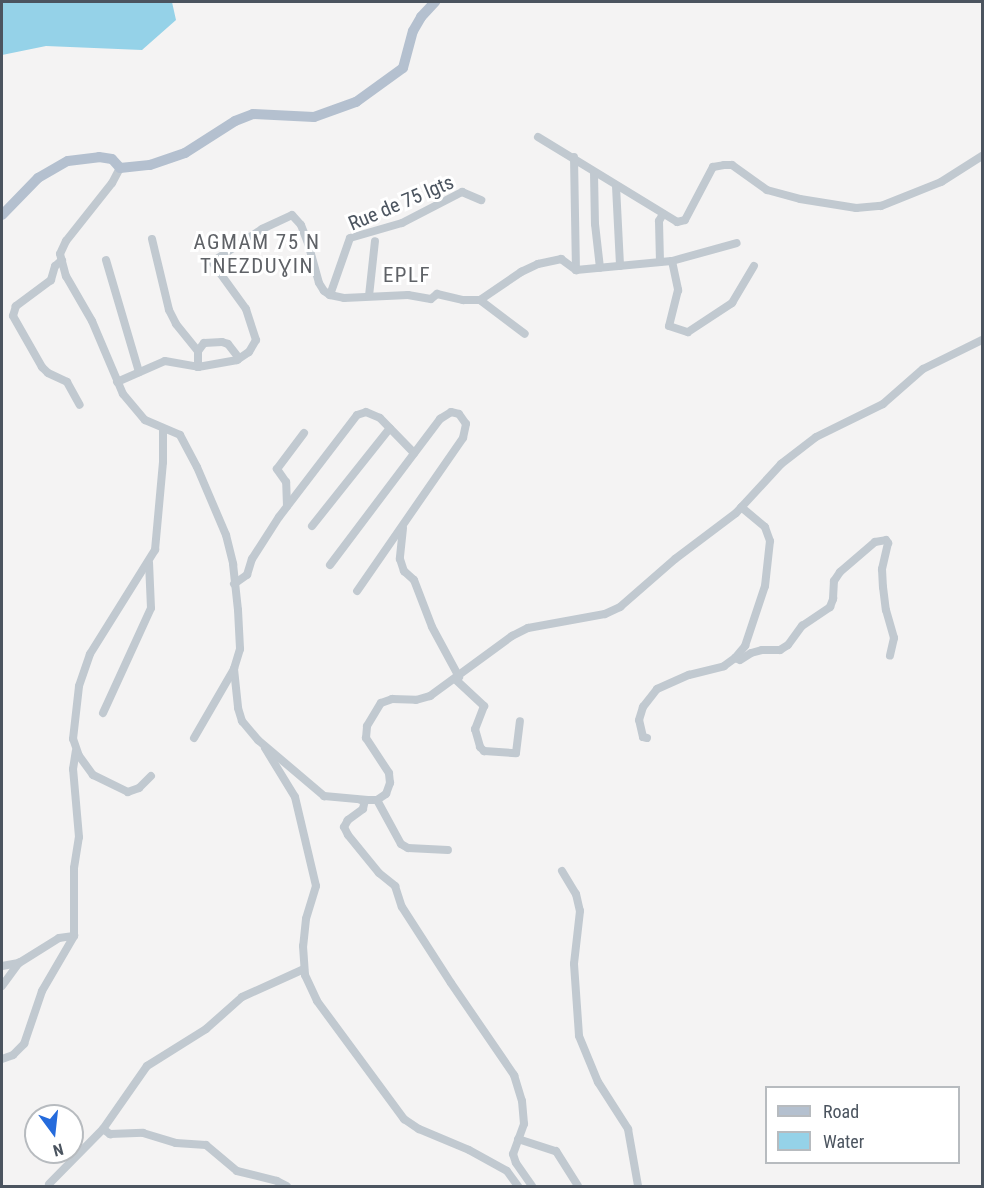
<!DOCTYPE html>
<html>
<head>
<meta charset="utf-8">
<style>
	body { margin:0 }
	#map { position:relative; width:984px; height:1188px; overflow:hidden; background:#f4f3f3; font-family:"Roboto Condensed",sans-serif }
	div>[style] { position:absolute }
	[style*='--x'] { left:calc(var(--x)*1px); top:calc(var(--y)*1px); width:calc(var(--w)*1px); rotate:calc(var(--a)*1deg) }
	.water>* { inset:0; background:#95d2e8 }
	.minor>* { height:8px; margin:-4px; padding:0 4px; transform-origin:4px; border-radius:4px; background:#c1c9d0 }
	.major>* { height:10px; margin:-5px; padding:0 5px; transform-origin:5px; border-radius:5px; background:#b4c0cf }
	span { translate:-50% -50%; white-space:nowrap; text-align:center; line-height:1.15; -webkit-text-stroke:6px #fff; paint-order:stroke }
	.street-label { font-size:20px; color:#4b545f }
	.neighbourhood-label { font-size:21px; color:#5f6267; letter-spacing:1.5px }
	.frame { position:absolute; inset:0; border:3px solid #4b545f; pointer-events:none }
	.legend { position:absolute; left:765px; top:1086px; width:195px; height:78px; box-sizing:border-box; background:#fff; border:2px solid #b7bbbf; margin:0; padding:8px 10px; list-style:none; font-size:18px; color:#4b545f }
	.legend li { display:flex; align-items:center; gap:12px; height:30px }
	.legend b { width:30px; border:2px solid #b7bbbf }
	.north { position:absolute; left:24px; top:1104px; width:60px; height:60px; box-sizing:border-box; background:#fff; border:2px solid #b7bbbf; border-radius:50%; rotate:165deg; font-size:16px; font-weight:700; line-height:24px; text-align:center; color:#4b545f }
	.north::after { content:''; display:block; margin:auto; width:21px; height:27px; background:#256bdc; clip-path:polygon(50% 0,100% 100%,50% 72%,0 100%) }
</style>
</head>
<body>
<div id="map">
	<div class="water">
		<i style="clip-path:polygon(2px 2px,172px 2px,176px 20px,142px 50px,46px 46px,2px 55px)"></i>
	</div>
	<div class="minor">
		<i style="--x:538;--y:137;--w:163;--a:31.4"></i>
		<i style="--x:677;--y:222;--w:8;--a:-14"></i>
		<i style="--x:685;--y:220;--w:60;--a:-62.2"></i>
		<i style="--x:713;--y:167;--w:11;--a:-10"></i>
		<i style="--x:724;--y:165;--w:8;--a:0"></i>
		<i style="--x:732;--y:165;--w:43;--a:35.5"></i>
		<i style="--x:767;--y:190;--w:34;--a:15"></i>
		<i style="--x:800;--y:199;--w:57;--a:9.1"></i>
		<i style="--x:856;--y:208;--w:25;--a:-5"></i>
		<i style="--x:881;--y:206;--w:65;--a:-21.8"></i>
		<i style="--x:941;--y:182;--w:49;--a:-32.4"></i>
		<i style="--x:574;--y:157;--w:113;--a:89"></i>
		<i style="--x:576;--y:270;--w:96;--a:-5.4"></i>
		<i style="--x:672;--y:261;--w:67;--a:-15.5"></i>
		<i style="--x:120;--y:168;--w:17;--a:118"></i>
		<i style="--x:112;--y:183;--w:74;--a:128.4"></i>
		<i style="--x:66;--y:241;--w:14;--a:115"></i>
		<i style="--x:60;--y:254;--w:23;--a:75"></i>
		<i style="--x:66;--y:276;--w:52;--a:60"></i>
		<i style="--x:92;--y:321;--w:79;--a:67"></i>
		<i style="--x:123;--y:394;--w:34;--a:50"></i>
		<i style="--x:145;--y:420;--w:38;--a:23"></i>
		<i style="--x:180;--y:435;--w:36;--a:62"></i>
		<i style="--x:197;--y:467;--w:74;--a:66.9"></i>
		<i style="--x:226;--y:535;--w:30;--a:76"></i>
		<i style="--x:233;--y:564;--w:46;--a:83.8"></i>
		<i style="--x:238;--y:610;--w:39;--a:87"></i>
		<i style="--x:240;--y:649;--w:21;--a:107"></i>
		<i style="--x:234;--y:669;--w:39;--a:84"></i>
		<i style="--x:238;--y:708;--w:14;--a:73"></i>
		<i style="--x:242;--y:721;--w:25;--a:50"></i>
		<i style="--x:258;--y:740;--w:87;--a:40.3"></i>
		<i style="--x:324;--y:796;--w:44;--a:5.2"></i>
		<i style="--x:368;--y:800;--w:9;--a:0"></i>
		<i style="--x:377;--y:800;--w:11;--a:-34"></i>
		<i style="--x:386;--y:794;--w:12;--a:-70"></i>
		<i style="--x:390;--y:783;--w:10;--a:-96"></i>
		<i style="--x:389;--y:773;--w:42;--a:-123.3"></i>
		<i style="--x:366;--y:738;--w:12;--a:-85"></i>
		<i style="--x:367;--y:726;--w:27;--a:-59"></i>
		<i style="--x:381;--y:703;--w:12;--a:-20"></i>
		<i style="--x:392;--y:699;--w:24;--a:2"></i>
		<i style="--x:416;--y:700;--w:15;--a:-16"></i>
		<i style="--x:430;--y:696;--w:102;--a:-36.2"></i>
		<i style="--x:512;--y:636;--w:18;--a:-27"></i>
		<i style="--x:528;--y:628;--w:78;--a:-10.3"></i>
		<i style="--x:605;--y:614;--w:17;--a:-25"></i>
		<i style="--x:620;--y:607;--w:73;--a:-41.1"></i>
		<i style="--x:675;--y:559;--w:76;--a:-37"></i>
		<i style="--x:736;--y:513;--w:67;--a:-47.4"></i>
		<i style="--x:781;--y:464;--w:44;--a:-37.6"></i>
		<i style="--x:816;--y:437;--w:75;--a:-26.2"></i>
		<i style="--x:883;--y:404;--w:53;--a:-41.2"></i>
		<i style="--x:923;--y:369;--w:66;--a:-26.2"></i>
		<i style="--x:594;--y:173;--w:51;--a:88.9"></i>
		<i style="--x:595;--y:224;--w:44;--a:83.5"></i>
		<i style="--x:616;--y:186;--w:80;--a:87.1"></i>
		<i style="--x:152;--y:239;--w:73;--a:76.5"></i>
		<i style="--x:169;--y:310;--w:16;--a:63"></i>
		<i style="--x:176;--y:324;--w:35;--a:51"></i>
		<i style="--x:198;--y:351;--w:16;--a:90"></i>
		<i style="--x:62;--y:260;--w:9;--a:139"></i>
		<i style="--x:55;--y:266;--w:15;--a:106"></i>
		<i style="--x:51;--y:280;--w:44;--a:143.4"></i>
		<i style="--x:16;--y:306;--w:10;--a:107"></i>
		<i style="--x:13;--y:316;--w:59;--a:60.4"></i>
		<i style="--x:42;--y:367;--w:8;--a:45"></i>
		<i style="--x:48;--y:373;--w:21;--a:25"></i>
		<i style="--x:67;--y:382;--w:26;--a:61"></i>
		<i style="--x:106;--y:260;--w:117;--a:73.6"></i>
		<i style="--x:672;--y:261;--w:30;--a:78"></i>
		<i style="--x:678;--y:290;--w:37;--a:104"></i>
		<i style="--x:669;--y:326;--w:20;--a:18"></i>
		<i style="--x:688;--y:332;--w:53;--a:-33.4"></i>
		<i style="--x:732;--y:303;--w:43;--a:-59.3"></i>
		<i style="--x:660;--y:262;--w:41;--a:-91.4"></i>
		<i style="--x:659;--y:221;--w:8;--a:-60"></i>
		<i style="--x:330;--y:295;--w:14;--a:12"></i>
		<i style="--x:344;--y:298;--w:64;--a:-2.7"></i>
		<i style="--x:408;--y:295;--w:23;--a:10"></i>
		<i style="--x:431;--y:299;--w:8;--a:-40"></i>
		<i style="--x:437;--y:294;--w:27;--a:13"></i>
		<i style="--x:463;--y:300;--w:17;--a:0"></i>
		<i style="--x:480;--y:300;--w:56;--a:37.1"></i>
		<i style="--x:369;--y:296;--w:55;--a:-83.8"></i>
		<i style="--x:480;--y:300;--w:50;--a:-34.3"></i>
		<i style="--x:521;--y:272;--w:19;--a:-25"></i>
		<i style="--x:538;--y:264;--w:24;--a:-12"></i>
		<i style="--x:561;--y:259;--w:19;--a:36"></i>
		<i style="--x:198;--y:351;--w:10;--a:-53"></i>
		<i style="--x:204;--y:343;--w:18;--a:-3"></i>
		<i style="--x:222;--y:342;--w:6;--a:18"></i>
		<i style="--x:228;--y:344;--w:18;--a:52"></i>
		<i style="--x:117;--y:382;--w:52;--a:-23.6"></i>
		<i style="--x:165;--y:361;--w:34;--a:10"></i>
		<i style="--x:198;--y:367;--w:40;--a:-10"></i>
		<i style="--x:237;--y:360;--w:14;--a:-34"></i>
		<i style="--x:249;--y:352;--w:14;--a:-60"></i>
		<i style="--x:256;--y:340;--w:33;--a:-108"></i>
		<i style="--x:246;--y:309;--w:58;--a:-125.9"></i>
		<i style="--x:212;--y:262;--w:60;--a:-33.4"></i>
		<i style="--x:262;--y:229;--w:33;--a:-25"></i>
		<i style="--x:292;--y:215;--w:13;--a:48"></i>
		<i style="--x:301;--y:225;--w:19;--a:69"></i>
		<i style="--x:308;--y:243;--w:41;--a:74.6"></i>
		<i style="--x:319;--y:283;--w:9;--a:58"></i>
		<i style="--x:324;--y:291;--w:7;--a:34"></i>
		<i style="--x:330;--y:295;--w:60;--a:-70.7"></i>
		<i style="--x:350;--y:238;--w:54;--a:-16.1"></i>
		<i style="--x:402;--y:223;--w:68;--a:-27.3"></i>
		<i style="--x:462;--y:192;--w:21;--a:23"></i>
		<i style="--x:287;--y:506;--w:24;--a:-92"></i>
		<i style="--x:286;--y:482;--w:16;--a:-125"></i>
		<i style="--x:277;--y:469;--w:45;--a:-53.1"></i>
		<i style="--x:312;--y:526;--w:125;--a:-51.5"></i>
		<i style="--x:403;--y:528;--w:31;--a:96"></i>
		<i style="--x:400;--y:559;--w:13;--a:72"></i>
		<i style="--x:404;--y:571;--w:13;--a:42"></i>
		<i style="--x:414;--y:580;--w:50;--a:69"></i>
		<i style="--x:432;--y:627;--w:57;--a:61.6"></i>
		<i style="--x:330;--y:565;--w:183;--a:-53"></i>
		<i style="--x:440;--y:419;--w:13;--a:-32"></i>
		<i style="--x:451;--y:412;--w:8;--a:14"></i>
		<i style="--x:459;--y:414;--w:12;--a:55"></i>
		<i style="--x:466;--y:424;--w:14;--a:102"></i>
		<i style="--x:463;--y:438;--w:186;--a:124.7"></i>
		<i style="--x:234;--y:584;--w:16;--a:-35"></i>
		<i style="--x:247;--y:575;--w:17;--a:-73"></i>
		<i style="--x:252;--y:559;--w:50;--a:-57.3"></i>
		<i style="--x:279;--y:517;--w:128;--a:-52.6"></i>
		<i style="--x:357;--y:415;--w:9;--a:-18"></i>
		<i style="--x:366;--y:412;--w:15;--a:23"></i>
		<i style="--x:380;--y:418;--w:49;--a:45.8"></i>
		<i style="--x:735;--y:658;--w:5;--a:22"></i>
		<i style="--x:740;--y:660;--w:13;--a:-32"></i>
		<i style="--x:751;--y:653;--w:11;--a:-15"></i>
		<i style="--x:762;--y:650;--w:18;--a:0"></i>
		<i style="--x:780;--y:650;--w:9;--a:-32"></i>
		<i style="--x:788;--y:645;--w:24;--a:-54"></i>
		<i style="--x:802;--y:626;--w:34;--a:-34"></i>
		<i style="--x:830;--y:607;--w:9;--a:-69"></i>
		<i style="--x:833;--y:599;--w:18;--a:-87"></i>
		<i style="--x:834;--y:581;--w:11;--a:-56"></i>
		<i style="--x:840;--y:572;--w:46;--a:-40.6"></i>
		<i style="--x:875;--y:542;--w:11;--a:-10"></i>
		<i style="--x:886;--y:540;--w:4;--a:56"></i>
		<i style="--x:888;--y:543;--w:27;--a:103"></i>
		<i style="--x:882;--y:569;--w:18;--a:87"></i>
		<i style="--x:883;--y:587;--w:23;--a:83"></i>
		<i style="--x:886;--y:610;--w:29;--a:74"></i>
		<i style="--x:894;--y:638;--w:18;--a:103"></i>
		<i style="--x:455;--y:679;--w:40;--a:43"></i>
		<i style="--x:484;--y:706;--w:25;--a:111"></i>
		<i style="--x:475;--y:729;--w:19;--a:74"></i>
		<i style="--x:480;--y:747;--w:6;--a:45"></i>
		<i style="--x:484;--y:751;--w:32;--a:4"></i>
		<i style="--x:516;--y:753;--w:32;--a:-83"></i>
		<i style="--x:103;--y:713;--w:115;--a:-65.4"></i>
		<i style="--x:151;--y:608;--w:45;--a:-92.5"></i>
		<i style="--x:194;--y:738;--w:80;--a:-59.9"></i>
		<i style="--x:647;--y:738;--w:4;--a:-166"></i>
		<i style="--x:643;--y:737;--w:17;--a:-103"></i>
		<i style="--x:639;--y:720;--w:14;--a:-73"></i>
		<i style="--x:643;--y:707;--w:23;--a:-52"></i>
		<i style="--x:657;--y:689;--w:35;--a:-24"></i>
		<i style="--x:689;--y:675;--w:36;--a:-14"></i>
		<i style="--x:724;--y:666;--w:14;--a:-36"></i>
		<i style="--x:735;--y:658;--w:16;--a:-50"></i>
		<i style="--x:745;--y:646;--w:63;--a:-71.6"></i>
		<i style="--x:765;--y:586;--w:45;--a:-83.7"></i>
		<i style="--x:770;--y:541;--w:15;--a:-110"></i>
		<i style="--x:765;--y:527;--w:31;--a:-140"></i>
		<i style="--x:265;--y:748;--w:57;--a:58.5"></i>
		<i style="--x:295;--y:797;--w:91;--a:76.7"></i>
		<i style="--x:316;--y:886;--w:34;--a:107"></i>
		<i style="--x:306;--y:919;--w:27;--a:96"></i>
		<i style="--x:303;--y:946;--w:29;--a:86"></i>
		<i style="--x:305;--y:975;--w:29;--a:65"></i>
		<i style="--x:317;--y:1001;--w:147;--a:53.6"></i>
		<i style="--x:404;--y:1119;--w:18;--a:34"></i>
		<i style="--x:419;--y:1129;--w:54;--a:22.8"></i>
		<i style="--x:469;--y:1150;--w:43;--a:28.9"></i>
		<i style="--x:507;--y:1171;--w:19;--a:54"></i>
		<i style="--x:151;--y:776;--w:17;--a:135"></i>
		<i style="--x:139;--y:788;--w:12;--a:160"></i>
		<i style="--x:128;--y:792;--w:39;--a:-154"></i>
		<i style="--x:93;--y:775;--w:24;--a:-126"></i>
		<i style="--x:79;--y:756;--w:18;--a:-109"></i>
		<i style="--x:73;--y:739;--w:53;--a:-83.5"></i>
		<i style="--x:79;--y:686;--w:34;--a:-71"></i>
		<i style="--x:90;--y:654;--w:123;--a:-58"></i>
		<i style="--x:155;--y:550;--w:88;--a:-84.8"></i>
		<i style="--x:163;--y:462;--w:33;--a:-90"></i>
		<i style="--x:361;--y:800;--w:4;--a:0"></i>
		<i style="--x:365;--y:800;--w:9;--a:103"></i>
		<i style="--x:363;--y:809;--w:19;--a:144"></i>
		<i style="--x:348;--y:820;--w:8;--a:120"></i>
		<i style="--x:344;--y:827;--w:9;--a:63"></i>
		<i style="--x:348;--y:835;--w:49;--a:50.8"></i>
		<i style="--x:379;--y:873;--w:21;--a:39"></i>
		<i style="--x:395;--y:886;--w:22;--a:72"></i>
		<i style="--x:402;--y:907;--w:90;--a:57.2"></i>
		<i style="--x:451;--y:983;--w:112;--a:55.6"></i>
		<i style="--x:514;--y:1075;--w:27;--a:73"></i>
		<i style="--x:522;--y:1101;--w:23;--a:85"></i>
		<i style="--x:524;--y:1124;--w:32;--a:110"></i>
		<i style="--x:513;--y:1154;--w:9;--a:72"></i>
		<i style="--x:516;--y:1163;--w:28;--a:55"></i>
		<i style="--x:377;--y:800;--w:50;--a:61.4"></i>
		<i style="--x:401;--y:844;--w:8;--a:30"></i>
		<i style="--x:408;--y:848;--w:40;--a:2.9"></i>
		<i style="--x:562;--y:871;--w:27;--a:59"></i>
		<i style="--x:576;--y:894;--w:17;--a:77"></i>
		<i style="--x:580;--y:911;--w:53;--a:96.5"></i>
		<i style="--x:574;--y:964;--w:72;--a:86"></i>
		<i style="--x:579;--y:1036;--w:50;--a:67.6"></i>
		<i style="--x:598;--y:1082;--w:56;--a:57.4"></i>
		<i style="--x:628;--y:1129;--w:58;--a:80"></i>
		<i style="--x:2;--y:966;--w:17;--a:-10"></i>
		<i style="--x:19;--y:963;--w:47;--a:-32"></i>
		<i style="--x:59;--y:938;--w:15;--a:-8"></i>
		<i style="--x:2;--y:986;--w:29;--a:-54"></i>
		<i style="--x:2;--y:1059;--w:12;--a:-20"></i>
		<i style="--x:13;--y:1055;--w:16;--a:-45"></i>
		<i style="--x:24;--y:1044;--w:56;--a:-71.2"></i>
		<i style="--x:42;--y:991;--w:64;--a:-59.8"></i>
		<i style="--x:74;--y:936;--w:68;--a:-90"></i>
		<i style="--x:74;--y:868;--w:31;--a:-81"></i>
		<i style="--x:79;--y:837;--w:68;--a:-95"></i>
		<i style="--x:73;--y:769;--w:18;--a:-81"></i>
		<i style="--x:103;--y:1129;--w:9;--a:36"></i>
		<i style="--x:110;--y:1134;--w:33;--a:-2"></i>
		<i style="--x:143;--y:1133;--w:34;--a:17"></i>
		<i style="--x:176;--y:1143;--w:30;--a:4"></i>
		<i style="--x:206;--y:1145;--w:40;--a:40"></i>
		<i style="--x:237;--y:1171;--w:41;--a:14"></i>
		<i style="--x:277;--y:1181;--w:11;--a:27"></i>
		<i style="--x:518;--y:1139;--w:40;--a:18"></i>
		<i style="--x:556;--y:1151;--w:41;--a:57.8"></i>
		<i style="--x:49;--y:1184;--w:77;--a:-45.5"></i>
		<i style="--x:103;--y:1129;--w:77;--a:-55.1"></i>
		<i style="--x:147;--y:1066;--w:70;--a:-32.1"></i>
		<i style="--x:206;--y:1029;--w:48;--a:-41.6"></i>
		<i style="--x:242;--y:997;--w:68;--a:-24.3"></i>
	</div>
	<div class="major">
		<i style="--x:2;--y:215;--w:52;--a:-45.8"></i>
		<i style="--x:38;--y:178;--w:34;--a:-30"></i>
		<i style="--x:68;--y:161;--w:31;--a:-7"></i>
		<i style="--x:99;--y:157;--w:13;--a:9"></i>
		<i style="--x:112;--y:159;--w:12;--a:48"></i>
		<i style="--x:120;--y:168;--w:30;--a:-6"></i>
		<i style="--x:150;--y:165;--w:37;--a:-19"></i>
		<i style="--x:185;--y:153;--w:59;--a:-32.6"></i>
		<i style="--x:235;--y:121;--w:19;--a:-21"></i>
		<i style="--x:253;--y:114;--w:61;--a:2.8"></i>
		<i style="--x:314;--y:117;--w:45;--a:-19.7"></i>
		<i style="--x:356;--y:102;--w:58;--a:-35.9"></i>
		<i style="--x:403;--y:68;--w:38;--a:-75"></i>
		<i style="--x:413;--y:31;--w:16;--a:-60"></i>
		<i style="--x:421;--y:17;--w:21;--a:-47"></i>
	</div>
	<div class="street-label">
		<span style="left:401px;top:203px;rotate:-23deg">Rue de 75 lgts</span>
	</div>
	<div class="neighbourhood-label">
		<span style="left:257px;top:254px">AGMAM 75 N<br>TNEZDUƔIN</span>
		<span style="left:407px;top:275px">EPLF</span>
	</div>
	<div class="frame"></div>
	<ul class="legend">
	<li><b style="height:8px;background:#b4c0cf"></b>Road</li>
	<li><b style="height:16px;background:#95d2e8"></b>Water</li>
	</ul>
	<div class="north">N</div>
</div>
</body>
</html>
